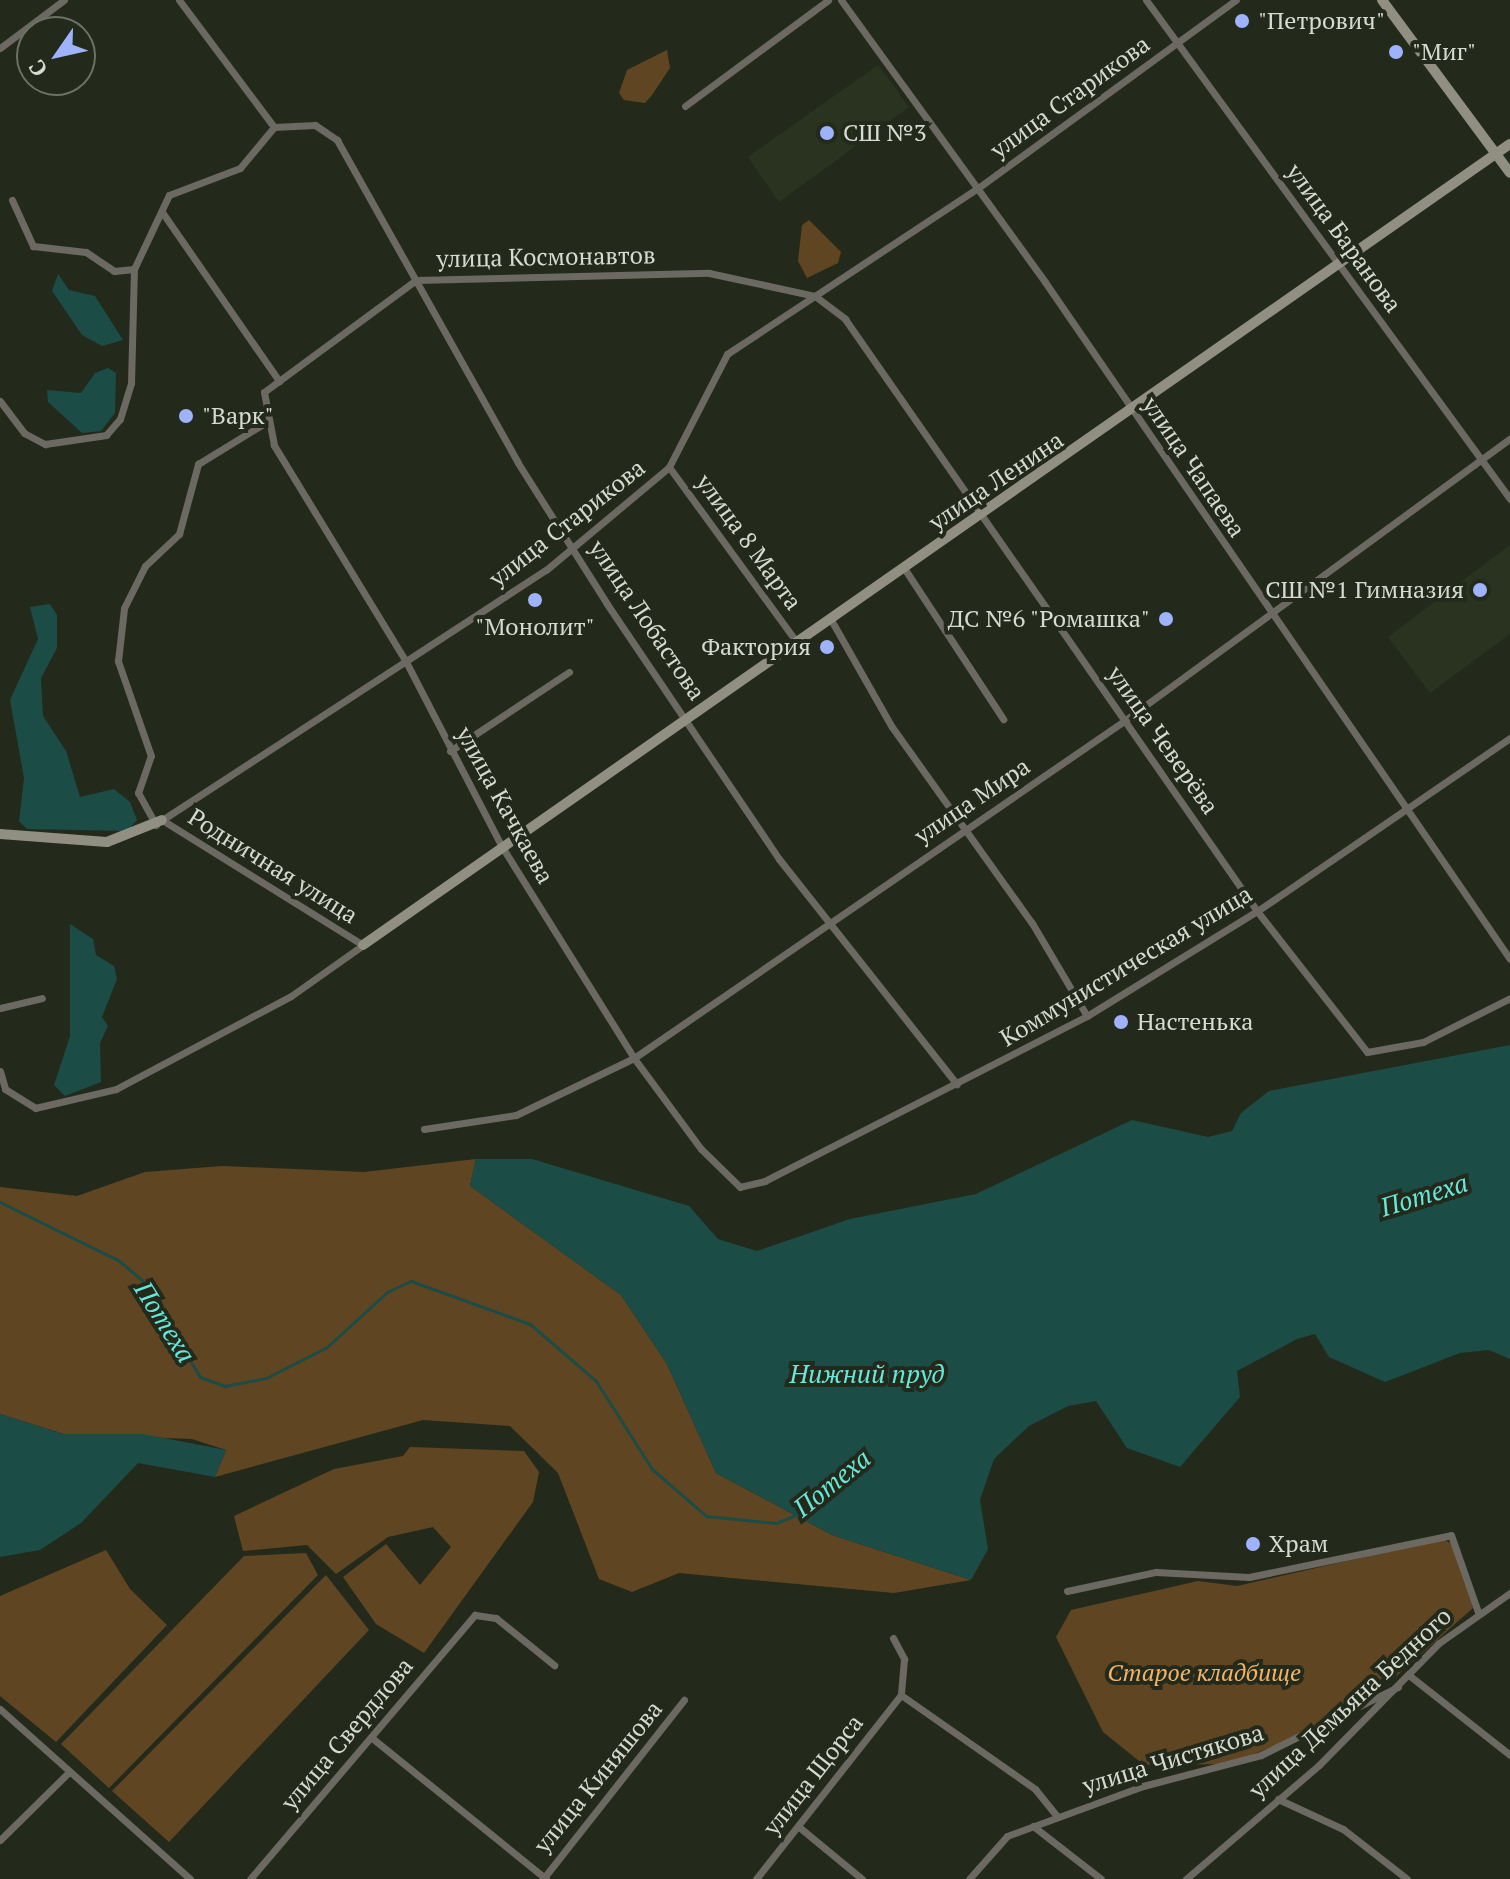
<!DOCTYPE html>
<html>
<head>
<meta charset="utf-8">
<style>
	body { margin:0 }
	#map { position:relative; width:1510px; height:1879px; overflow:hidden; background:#232a1b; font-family:"PT Serif",serif }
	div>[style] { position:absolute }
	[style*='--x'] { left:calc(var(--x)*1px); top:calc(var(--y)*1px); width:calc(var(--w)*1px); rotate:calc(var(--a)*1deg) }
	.built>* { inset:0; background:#2a331f }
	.green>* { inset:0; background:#604523 }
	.water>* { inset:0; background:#1c4c46 }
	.stream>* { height:3px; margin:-1.5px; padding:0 1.5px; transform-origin:1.5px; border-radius:1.5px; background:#1c4c46 }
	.street>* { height:7px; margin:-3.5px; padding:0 3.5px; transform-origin:3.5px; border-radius:3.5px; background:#6b6961 }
	.secondary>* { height:10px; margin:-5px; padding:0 5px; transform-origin:5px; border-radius:5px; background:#918f82 }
	.dots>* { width:22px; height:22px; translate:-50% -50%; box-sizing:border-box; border:4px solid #232a1b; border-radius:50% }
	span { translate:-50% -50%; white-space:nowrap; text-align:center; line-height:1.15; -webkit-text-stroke:8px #232a1b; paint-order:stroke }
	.poi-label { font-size:24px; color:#d6dbd1 }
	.left { translate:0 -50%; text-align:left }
	.right { translate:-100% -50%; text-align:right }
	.street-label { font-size:24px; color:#d6dbd1 }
	.park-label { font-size:24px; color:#f1b368; font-style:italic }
	.water-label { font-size:26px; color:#65e8d9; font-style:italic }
	.north { position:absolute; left:16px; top:16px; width:80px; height:80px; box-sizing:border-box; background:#232a1b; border:2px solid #6b7164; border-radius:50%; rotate:236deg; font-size:22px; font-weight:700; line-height:32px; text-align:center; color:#d6dbd1 }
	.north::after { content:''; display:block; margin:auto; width:28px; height:36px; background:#9fb3fd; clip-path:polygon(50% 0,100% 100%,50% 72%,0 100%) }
</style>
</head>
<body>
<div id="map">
	<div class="built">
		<i style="clip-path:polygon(878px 65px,909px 107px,779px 202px,748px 157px)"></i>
		<i style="clip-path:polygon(1510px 545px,1510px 634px,1430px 693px,1388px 637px)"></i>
	</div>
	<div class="green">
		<i style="clip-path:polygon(667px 50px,670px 68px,652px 95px,645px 103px,624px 100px,619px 93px,627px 70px)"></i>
		<i style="clip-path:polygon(809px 220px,841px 252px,838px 263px,807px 278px,798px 261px,802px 225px)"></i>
		<i style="clip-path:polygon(476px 1159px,470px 1186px,621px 1295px,667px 1364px,716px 1473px,832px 1535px,971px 1580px,894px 1593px,679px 1573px,632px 1592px,599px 1579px,558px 1473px,510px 1426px,423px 1420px,215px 1477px,226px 1450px,192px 1439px,64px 1434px,0 1414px,0 1187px,77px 1196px,145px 1172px,222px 1166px,364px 1172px)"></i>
		<i style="clip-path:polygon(410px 1447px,524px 1451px,539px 1472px,533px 1502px,424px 1653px,376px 1624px,343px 1577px,386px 1544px,420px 1585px,451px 1547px,433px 1527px,388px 1537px,336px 1574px,307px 1545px,243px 1551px,234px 1516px,334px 1469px,403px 1456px)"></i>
		<i style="clip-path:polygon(1443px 1539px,1456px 1546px,1473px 1608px,1392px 1680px,1313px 1730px,1230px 1764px,1144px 1765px,1103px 1732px,1056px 1637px,1071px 1610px,1198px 1581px,1237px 1586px)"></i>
		<i style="clip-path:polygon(106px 1550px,130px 1589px,167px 1625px,56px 1742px,0 1696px,0 1596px)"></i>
		<i style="clip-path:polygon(306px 1553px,318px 1575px,109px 1788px,61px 1744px,244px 1556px)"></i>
		<i style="clip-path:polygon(326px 1575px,369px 1630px,169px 1842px,112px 1791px)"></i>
	</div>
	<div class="water">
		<i style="clip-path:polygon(58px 274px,69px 290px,95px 296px,123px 340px,102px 346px,82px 335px,52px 291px)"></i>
		<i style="clip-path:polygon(108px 368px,116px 373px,115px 413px,101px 431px,82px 433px,48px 402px,47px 390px,81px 393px,95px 373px)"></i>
		<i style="clip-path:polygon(50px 604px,57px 615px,57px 648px,41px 678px,43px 716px,66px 751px,80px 797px,114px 789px,130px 802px,137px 820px,127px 831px,27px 829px,19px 821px,24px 778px,10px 700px,38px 639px,30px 607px)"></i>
		<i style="clip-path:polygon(70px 924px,93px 939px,96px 955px,114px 966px,117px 979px,102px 1017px,108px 1026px,100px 1043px,101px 1082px,65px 1096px,54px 1085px,70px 1036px)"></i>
		<i style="clip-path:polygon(1510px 1045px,1510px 1359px,1489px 1350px,1460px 1353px,1385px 1382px,1329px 1357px,1315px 1334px,1297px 1339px,1237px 1371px,1240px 1397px,1180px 1467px,1127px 1448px,1096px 1401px,1068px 1406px,1029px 1426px,994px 1459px,980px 1500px,988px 1549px,971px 1580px,832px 1535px,716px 1473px,667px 1364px,621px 1295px,470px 1186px,476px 1159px,532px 1159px,689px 1206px,718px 1239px,757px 1251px,850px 1219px,976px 1194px,1132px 1120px,1208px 1137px,1232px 1131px,1241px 1113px,1269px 1091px)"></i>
		<i style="clip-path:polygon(0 1414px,63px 1434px,143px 1434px,226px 1450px,215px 1477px,138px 1463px,81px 1523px,40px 1550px,0 1557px)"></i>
	</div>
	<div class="stream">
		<i style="--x:0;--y:1202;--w:131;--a:26.2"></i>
		<i style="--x:118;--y:1260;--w:31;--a:40"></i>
		<i style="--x:142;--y:1280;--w:113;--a:59.1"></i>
		<i style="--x:200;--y:1377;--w:27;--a:20"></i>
		<i style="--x:225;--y:1386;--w:42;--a:-11"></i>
		<i style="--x:266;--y:1378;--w:68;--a:-26.9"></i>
		<i style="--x:327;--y:1347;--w:81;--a:-42.5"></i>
		<i style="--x:387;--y:1292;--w:26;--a:-25"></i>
		<i style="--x:411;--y:1281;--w:127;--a:19.9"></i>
		<i style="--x:530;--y:1324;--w:87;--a:40.8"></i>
		<i style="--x:596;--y:1381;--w:104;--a:57.5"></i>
		<i style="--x:652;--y:1469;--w:72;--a:41"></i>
		<i style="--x:706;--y:1516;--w:70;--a:5.7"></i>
		<i style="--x:776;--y:1523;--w:31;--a:-22"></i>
	</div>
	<div class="street">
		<i style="--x:179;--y:0;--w:159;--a:53.2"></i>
		<i style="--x:274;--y:127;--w:41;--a:-2.8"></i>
		<i style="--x:315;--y:125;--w:27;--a:34"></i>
		<i style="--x:337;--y:140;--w:370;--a:60.7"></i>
		<i style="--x:518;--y:463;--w:167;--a:57.7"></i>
		<i style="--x:607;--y:604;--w:308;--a:56"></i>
		<i style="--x:779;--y:859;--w:287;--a:51.7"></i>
		<i style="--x:841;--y:0;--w:348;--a:54.1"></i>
		<i style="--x:1045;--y:282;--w:821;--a:55.52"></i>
		<i style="--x:1146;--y:0;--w:618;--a:53.89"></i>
		<i style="--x:0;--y:48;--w:80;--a:-36.9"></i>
		<i style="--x:685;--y:106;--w:178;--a:-36.5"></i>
		<i style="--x:12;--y:200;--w:51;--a:65.5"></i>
		<i style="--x:33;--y:246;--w:53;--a:6.5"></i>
		<i style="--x:86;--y:252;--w:34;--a:34"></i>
		<i style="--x:114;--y:271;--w:20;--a:-6"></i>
		<i style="--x:162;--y:212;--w:206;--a:55.3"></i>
		<i style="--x:0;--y:401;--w:40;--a:53"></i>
		<i style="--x:24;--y:433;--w:24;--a:28"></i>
		<i style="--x:45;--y:444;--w:62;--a:-8.4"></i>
		<i style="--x:106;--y:435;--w:21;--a:-49"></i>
		<i style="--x:120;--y:419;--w:38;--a:-73"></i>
		<i style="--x:131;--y:383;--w:114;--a:-88.5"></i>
		<i style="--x:134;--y:269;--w:82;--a:-64.7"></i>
		<i style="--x:169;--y:195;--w:76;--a:-20.8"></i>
		<i style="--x:240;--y:168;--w:53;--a:-50.3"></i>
		<i style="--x:669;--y:467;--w:215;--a:53.9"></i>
		<i style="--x:904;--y:568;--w:181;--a:56.7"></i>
		<i style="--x:830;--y:618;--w:125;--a:60.4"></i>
		<i style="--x:892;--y:727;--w:241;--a:54.5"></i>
		<i style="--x:1032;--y:923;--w:108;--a:59.4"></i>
		<i style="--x:1510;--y:738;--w:306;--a:145.6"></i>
		<i style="--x:1257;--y:911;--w:200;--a:148.3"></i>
		<i style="--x:1087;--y:1016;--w:362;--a:152.9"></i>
		<i style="--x:765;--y:1181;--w:26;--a:167"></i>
		<i style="--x:740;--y:1187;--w:54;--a:-135.7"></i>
		<i style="--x:701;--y:1149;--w:113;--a:-126.4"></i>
		<i style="--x:634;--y:1058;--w:249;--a:-122"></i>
		<i style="--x:502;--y:847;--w:211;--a:-117.4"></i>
		<i style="--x:405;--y:660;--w:252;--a:-121.4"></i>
		<i style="--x:274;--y:445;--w:54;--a:-100.7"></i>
		<i style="--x:264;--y:392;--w:189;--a:-36.4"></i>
		<i style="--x:416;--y:280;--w:293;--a:-1.4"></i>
		<i style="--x:709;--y:273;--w:108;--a:12.2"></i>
		<i style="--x:815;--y:296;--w:38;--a:37"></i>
		<i style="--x:845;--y:319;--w:721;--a:55.16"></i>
		<i style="--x:1257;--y:911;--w:179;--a:52"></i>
		<i style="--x:1367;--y:1052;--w:57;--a:-10.1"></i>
		<i style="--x:1423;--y:1042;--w:97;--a:-26.8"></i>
		<i style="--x:450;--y:751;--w:143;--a:-33.6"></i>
		<i style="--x:156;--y:825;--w:37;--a:-119"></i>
		<i style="--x:138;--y:793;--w:39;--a:-71"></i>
		<i style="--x:151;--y:756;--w:101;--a:-109.2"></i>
		<i style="--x:118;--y:661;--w:53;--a:-83.5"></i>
		<i style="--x:124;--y:608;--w:47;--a:-63.4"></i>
		<i style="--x:145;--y:566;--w:47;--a:-43.3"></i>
		<i style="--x:179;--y:534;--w:73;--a:-74.8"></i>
		<i style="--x:198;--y:464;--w:79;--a:-31.5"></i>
		<i style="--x:0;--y:1008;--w:43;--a:-13.4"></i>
		<i style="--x:0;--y:1071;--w:19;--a:74"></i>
		<i style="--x:5;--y:1089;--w:36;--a:32"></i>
		<i style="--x:35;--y:1108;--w:83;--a:-13.2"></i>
		<i style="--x:116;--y:1089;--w:198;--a:-28"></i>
		<i style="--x:291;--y:996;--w:88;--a:-35.3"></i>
		<i style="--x:363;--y:945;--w:237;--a:-148.1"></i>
		<i style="--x:162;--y:820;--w:458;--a:-33.1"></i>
		<i style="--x:546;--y:570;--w:160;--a:-39.9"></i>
		<i style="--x:669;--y:467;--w:127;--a:-62.8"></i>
		<i style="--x:727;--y:354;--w:301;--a:-33.5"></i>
		<i style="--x:978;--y:188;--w:319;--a:-36.1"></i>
		<i style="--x:424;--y:1129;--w:93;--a:-8.7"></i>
		<i style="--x:516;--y:1115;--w:131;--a:-25.8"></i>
		<i style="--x:634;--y:1058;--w:595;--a:-34.52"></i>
		<i style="--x:1124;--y:721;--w:479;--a:-36.2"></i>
		<i style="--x:1067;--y:1591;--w:91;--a:-12.1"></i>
		<i style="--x:1156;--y:1572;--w:93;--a:3.1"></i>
		<i style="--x:1249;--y:1577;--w:206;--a:-11.7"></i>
		<i style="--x:1451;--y:1535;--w:82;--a:70.7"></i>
		<i style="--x:893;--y:1638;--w:24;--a:62"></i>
		<i style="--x:904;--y:1659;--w:36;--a:95"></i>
		<i style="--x:901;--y:1695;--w:164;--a:35"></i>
		<i style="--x:1035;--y:1789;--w:36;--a:51"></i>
		<i style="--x:1410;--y:1676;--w:127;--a:38.3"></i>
		<i style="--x:0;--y:1709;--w:255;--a:41.8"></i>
		<i style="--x:372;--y:1738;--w:224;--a:39"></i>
		<i style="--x:1278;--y:1799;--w:72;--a:24.8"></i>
		<i style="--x:1343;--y:1829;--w:81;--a:38"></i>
		<i style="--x:1033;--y:1826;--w:86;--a:37.9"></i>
		<i style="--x:799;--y:1827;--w:82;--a:39.5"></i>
		<i style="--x:0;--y:1840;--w:97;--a:-44.6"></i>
		<i style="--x:250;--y:1879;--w:347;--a:-49.6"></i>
		<i style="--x:475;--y:1615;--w:21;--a:8"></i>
		<i style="--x:496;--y:1618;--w:75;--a:39"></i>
		<i style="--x:543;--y:1879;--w:228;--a:-51.8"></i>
		<i style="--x:756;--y:1879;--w:234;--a:-51.8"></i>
		<i style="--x:969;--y:1879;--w:57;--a:-48.5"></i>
		<i style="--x:1007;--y:1836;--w:145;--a:-20.2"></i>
		<i style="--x:1143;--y:1786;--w:122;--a:-14.7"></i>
		<i style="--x:1261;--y:1755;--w:153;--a:-26.4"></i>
		<i style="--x:1186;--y:1879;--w:175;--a:-40.6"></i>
		<i style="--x:1319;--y:1765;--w:171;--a:-45.5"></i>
		<i style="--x:1439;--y:1643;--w:87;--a:-35.2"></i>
	</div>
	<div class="secondary">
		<i style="--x:1382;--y:0;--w:215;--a:53.5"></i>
		<i style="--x:0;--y:834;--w:107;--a:4.3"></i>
		<i style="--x:107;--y:842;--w:59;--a:-21.8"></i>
		<i style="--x:363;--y:945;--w:1399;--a:-34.93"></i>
	</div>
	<div class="dots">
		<i style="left:1242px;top:21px;background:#9fb3fd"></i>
		<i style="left:1396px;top:52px;background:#9fb3fd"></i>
		<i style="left:827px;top:133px;background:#9fb3fd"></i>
		<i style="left:186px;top:416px;background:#9fb3fd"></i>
		<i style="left:1480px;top:590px;background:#9fb3fd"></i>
		<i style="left:535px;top:600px;background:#9fb3fd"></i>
		<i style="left:1166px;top:619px;background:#9fb3fd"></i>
		<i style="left:827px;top:647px;background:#9fb3fd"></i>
		<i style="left:1121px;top:1022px;background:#9fb3fd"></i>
		<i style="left:1253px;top:1544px;background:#9fb3fd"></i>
	</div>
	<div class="poi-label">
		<span class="left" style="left:1258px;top:21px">"Петрович"</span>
		<span class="left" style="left:1412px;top:52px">"Миг"</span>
		<span class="left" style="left:843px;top:133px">СШ №3</span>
		<span class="left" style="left:202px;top:416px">"Варк"</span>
		<span class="right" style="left:1464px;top:590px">СШ №1 Гимназия</span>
		<span class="right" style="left:1150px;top:619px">ДС №6 "Ромашка"</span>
		<span style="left:535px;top:627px">"Монолит"</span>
		<span class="right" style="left:811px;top:647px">Фактория</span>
		<span class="left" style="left:1137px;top:1022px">Настенька</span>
		<span class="left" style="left:1269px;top:1544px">Храм</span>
	</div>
	<div class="street-label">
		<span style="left:1070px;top:97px;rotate:-36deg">улица Старикова</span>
		<span style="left:1344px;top:238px;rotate:54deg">улица Баранова</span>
		<span style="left:546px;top:257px;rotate:-1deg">улица Космонавтов</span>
		<span style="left:1194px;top:467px;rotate:56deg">улица Чапаева</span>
		<span style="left:996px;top:481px;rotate:-34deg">улица Ленина</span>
		<span style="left:567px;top:523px;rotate:-38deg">улица Старикова</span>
		<span style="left:749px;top:542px;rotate:54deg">улица 8 Марта</span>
		<span style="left:647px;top:620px;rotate:56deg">улица Лобастова</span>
		<span style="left:1163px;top:740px;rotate:55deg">улица Чеверёва</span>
		<span style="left:972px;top:801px;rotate:-34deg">улица Мира</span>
		<span style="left:505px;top:805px;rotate:61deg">улица Качкаева</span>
		<span style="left:273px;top:866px;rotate:32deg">Родничная улица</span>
		<span style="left:1126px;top:966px;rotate:-31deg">Коммунистическая улица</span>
		<span style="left:1350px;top:1703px;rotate:-43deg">улица Демьяна Бедного</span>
		<span style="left:347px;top:1734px;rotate:-50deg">улица Свердлова</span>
		<span style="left:1173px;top:1759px;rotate:-17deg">улица Чистякова</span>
		<span style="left:813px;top:1775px;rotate:-52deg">улица Щорса</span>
		<span style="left:598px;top:1777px;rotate:-51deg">улица Киняшова</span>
	</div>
	<div class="park-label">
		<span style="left:1204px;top:1673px">Старое кладбище</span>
	</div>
	<div class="water-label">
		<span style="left:1424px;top:1195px;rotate:-17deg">Потеха</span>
		<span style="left:165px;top:1322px;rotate:58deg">Потеха</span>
		<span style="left:867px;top:1374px">Нижний пруд</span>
		<span style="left:832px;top:1483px;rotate:-39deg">Потеха</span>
	</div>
	<div class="north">С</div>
</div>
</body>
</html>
